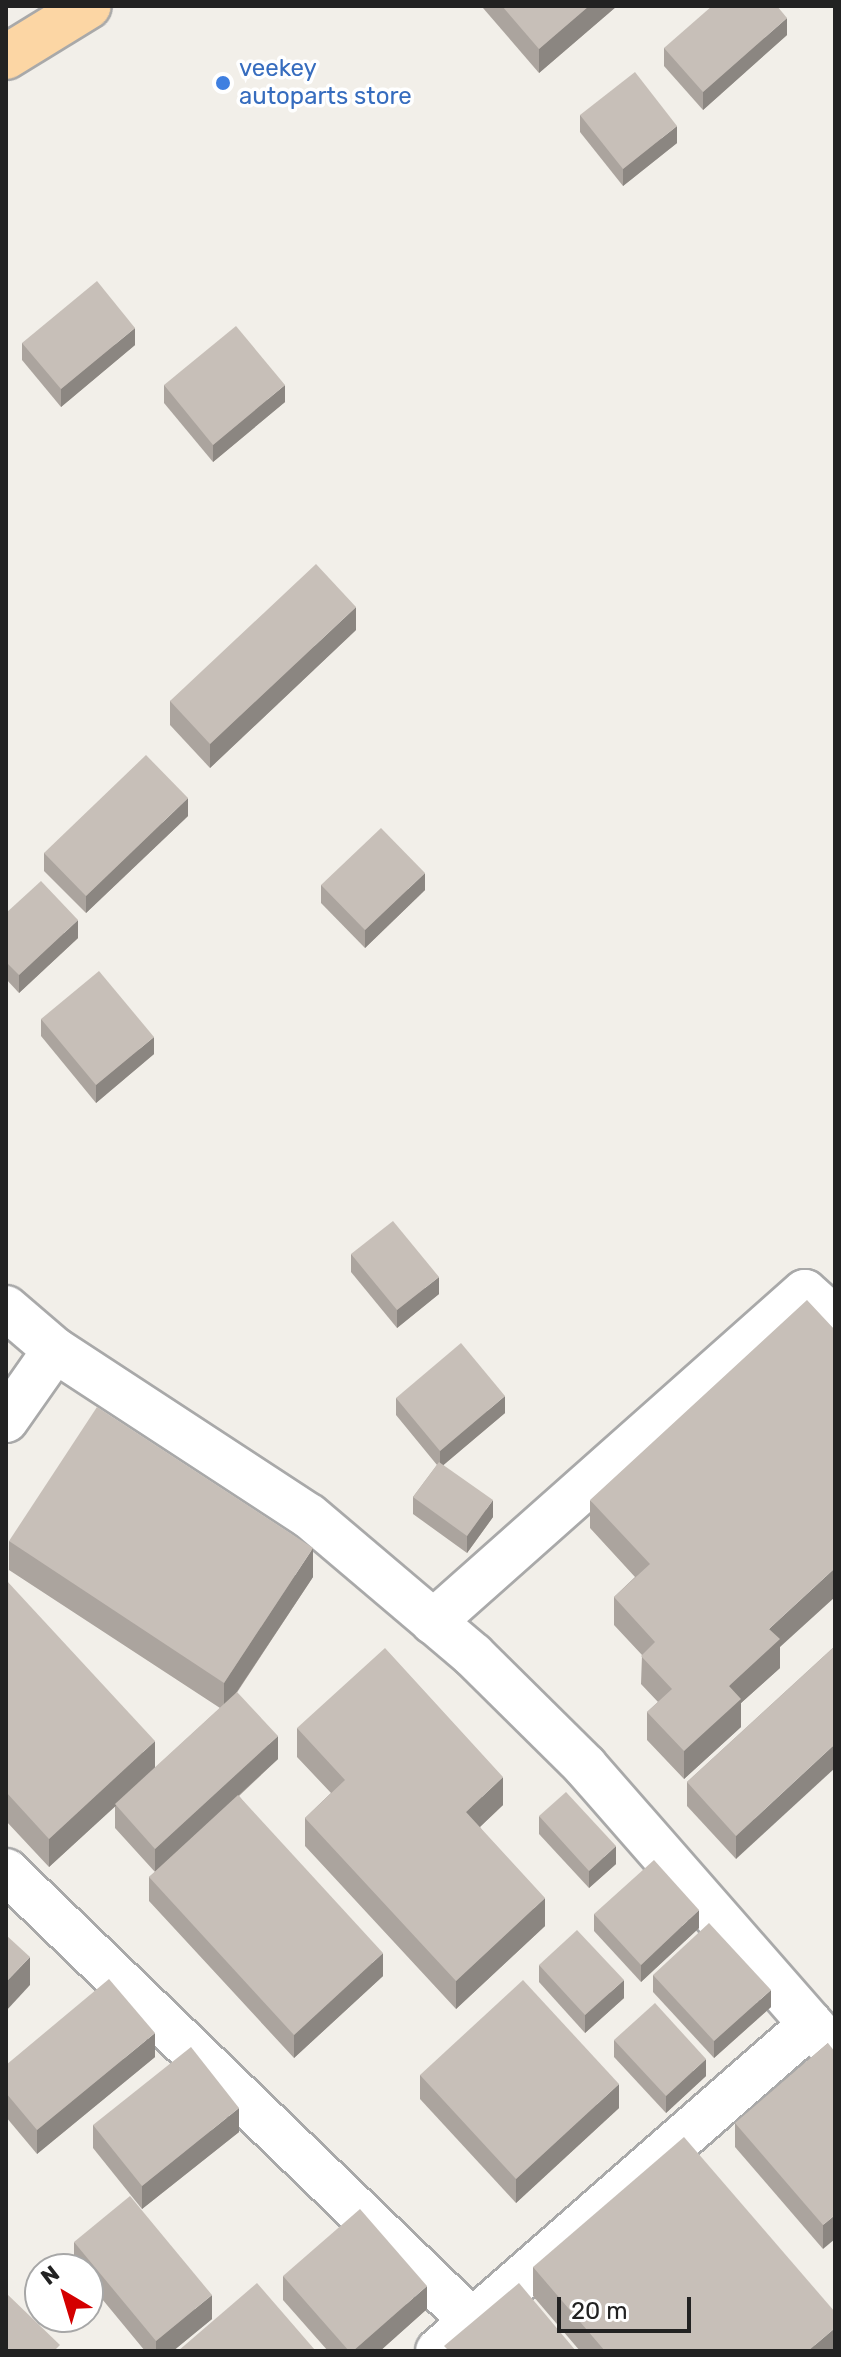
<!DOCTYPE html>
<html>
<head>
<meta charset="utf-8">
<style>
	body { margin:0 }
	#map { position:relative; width:841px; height:2357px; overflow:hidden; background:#f2efe9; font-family:Rubik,sans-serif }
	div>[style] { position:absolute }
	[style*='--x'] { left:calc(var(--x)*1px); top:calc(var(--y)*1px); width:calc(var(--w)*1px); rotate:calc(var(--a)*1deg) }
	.roads { filter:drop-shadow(2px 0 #a9a9a9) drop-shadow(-2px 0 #a9a9a9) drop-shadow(0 2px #a9a9a9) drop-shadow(0 -2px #a9a9a9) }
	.minor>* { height:44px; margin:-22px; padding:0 22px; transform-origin:22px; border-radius:22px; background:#fff }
	.major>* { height:44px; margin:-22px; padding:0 22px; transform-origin:22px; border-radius:22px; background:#fcd6a4 }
	.wall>* { inset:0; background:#aba49e }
	.shaded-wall>* { inset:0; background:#8b8681 }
	.building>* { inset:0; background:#c7bfb8 }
	.dots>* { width:22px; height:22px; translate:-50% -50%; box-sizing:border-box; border:4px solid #fff; border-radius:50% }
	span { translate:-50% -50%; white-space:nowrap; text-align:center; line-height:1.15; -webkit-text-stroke:7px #fff; paint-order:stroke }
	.shop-label { font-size:24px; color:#366cbe }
	.left { translate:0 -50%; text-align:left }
	.frame { position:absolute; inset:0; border:8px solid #222; pointer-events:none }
	.north { position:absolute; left:24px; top:2253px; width:80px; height:80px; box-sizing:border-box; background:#fff; border:2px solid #a7a7a7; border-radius:50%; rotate:322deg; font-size:22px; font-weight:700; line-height:32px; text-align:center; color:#222 }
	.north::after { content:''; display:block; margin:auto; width:28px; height:36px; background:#d40000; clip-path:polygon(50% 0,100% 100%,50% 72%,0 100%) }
	.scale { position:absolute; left:557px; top:2297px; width:134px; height:36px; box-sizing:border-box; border:4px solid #222; border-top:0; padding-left:10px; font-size:24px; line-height:28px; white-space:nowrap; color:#222; -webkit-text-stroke:6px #fff; paint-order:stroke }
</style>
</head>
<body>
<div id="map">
	<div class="roads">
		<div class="minor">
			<i style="--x:6;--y:1308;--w:65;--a:40.6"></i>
			<i style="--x:55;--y:1350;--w:303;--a:33.2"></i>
			<i style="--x:309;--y:1516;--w:215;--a:40.3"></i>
			<i style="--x:473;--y:1655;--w:158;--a:44.7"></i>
			<i style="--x:585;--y:1766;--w:380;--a:48.8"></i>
			<i style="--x:6;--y:1420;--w:85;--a:-55"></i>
			<i style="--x:433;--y:1622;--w:497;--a:-41.6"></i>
			<i style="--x:805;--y:1292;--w:40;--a:42"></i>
			<i style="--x:6;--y:1871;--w:648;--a:44"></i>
			<i style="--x:438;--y:2351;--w:496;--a:-41.2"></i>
		</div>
		<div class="major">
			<i style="--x:6;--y:57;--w:97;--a:-31.6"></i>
		</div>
	</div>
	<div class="wall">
		<i style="clip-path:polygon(483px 6px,617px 6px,539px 73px,483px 8px)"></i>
		<i style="clip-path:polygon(787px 35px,703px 110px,664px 66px,664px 48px)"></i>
		<i style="clip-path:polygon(580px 115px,677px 143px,623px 186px,580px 132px)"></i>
		<i style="clip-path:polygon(22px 343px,135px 345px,61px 407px,22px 360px)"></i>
		<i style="clip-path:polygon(164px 385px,285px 402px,213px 462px,164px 403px)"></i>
		<i style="clip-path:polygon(356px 630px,210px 768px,170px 725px,170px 701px)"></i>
		<i style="clip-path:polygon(188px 816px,86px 913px,44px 871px,44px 853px)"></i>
		<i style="clip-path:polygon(321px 885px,425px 890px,365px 948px,321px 903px)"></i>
		<i style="clip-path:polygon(6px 913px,78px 938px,19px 993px,6px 979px)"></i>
		<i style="clip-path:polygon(41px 1019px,154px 1054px,96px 1103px,41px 1036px)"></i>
		<i style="clip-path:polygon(351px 1254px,439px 1294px,397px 1328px,351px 1272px)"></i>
		<i style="clip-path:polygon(396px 1398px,505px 1413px,443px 1465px,493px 1517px,467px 1553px,413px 1514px,413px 1497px,437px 1465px,396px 1415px)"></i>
		<i style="clip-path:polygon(590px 1500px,780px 1647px,780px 1668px,741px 1703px,741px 1727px,684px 1779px,647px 1740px,647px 1712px,658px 1702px,641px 1684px,642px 1655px,614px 1625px,614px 1597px,635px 1577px,590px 1528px)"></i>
		<i style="clip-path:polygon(9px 1541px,313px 1577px,236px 1694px,278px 1759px,239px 1796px,383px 1976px,294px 2058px,149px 1901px,149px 1877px,155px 1872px,115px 1828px,115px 1806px,49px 1867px,6px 1821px,6px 1580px,155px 1768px,220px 1708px,9px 1570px)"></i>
		<i style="clip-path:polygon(835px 1646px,736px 1859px,687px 1806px,687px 1782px)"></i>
		<i style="clip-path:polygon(297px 1728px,503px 1805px,480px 1827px,545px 1926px,456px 2009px,305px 1846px,305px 1818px,331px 1793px,297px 1757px)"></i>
		<i style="clip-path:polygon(539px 1816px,616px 1864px,589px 1888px,539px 1834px)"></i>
		<i style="clip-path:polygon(594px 1914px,699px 1928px,641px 1982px,594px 1931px)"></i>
		<i style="clip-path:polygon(539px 1965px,624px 1998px,585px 2033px,539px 1982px)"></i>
		<i style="clip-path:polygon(653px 1975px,771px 2007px,714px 2058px,653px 1992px)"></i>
		<i style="clip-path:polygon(614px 2040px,706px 2076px,666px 2113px,614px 2057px)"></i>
		<i style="clip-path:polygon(828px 2043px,823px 2249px,735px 2147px,735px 2123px)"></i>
		<i style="clip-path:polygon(155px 2057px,37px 2154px,6px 2117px,6px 2065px)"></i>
		<i style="clip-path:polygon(420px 2075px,619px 2108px,516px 2203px,420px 2099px)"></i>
		<i style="clip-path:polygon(93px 2125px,239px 2132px,142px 2209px,93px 2148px)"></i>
		<i style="clip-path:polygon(74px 2242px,212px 2319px,173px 2351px,145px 2351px,88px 2282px,88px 2269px,77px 2269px,74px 2266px)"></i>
		<i style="clip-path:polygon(533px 2267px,835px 2351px,580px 2351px,533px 2296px)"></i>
		<i style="clip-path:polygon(283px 2276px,427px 2309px,380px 2351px,328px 2351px,283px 2300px)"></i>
	</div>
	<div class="shaded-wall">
		<i style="clip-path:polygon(589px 6px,617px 6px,539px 73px,539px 49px)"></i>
		<i style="clip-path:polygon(787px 18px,787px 35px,703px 110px,703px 92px)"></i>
		<i style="clip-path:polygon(677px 126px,677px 143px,623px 186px,623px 169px)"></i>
		<i style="clip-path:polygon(135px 328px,135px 345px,61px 407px,61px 389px)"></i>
		<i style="clip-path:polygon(285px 385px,285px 402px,213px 462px,213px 445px)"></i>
		<i style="clip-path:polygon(356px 607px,356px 630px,210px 768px,210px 744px)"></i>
		<i style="clip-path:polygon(188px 798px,188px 816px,86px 913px,86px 896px)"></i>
		<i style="clip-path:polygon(425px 873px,425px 890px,365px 948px,365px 930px)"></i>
		<i style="clip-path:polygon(78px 920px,78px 938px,19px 993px,19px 975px)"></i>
		<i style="clip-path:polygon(154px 1037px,154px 1054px,96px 1103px,96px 1085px)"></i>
		<i style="clip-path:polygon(439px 1277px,439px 1294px,397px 1328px,397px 1310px)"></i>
		<i style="clip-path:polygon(505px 1396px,505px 1413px,440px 1468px,440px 1451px)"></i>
		<i style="clip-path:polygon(493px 1500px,493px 1517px,467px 1553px,467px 1536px)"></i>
		<i style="clip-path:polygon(313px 1548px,313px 1577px,224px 1711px,224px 1683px)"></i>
		<i style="clip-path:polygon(835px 1568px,835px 1597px,780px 1647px,780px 1668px,741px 1703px,741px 1727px,684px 1779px,684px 1751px,769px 1629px)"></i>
		<i style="clip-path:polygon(278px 1736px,278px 1759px,155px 1872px,155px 1849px)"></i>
		<i style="clip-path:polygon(155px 1741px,155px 1770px,49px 1867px,49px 1839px)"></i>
		<i style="clip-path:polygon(835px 1744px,835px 1768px,736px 1859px,736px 1836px)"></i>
		<i style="clip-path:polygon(503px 1777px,503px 1805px,466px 1840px,466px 1812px)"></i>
		<i style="clip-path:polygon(616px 1846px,616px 1864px,589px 1888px,589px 1871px)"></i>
		<i style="clip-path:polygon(545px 1898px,545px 1926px,456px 2009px,456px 1981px)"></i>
		<i style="clip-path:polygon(699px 1910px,699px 1928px,641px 1982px,641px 1965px)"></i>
		<i style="clip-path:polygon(383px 1953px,383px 1976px,294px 2058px,294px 2035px)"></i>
		<i style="clip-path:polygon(30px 1957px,30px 1985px,6px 2011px,6px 1982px)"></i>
		<i style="clip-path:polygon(624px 1980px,624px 1998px,585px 2033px,585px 2015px)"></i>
		<i style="clip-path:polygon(771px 1990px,771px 2007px,714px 2058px,714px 2041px)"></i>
		<i style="clip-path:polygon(155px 2033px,155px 2057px,37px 2154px,37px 2130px)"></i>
		<i style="clip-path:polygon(706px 2059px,706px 2076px,666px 2113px,666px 2096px)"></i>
		<i style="clip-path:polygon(619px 2084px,619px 2108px,516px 2203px,516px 2179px)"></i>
		<i style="clip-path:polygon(239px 2108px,239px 2132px,142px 2209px,142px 2186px)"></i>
		<i style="clip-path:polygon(835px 2215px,835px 2239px,823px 2249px,823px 2225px)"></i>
		<i style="clip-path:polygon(427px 2286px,427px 2309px,380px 2351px,353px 2351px)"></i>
		<i style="clip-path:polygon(212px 2295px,212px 2319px,173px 2351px,156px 2351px,156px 2341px)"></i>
		<i style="clip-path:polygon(835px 2328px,835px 2351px,808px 2351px)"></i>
	</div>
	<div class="building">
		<i style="clip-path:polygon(502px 6px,589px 6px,539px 49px)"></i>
		<i style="clip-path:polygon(712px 6px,777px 6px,787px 18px,703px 92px,664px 48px)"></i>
		<i style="clip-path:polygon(635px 72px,677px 126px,623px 169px,580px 115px)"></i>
		<i style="clip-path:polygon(97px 281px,135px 328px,61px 389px,22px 343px)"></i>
		<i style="clip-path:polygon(236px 326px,285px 385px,213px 445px,164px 385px)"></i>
		<i style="clip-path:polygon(316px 564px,356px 607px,210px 744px,170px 701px)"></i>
		<i style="clip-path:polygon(146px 755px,188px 798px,86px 896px,44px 853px)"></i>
		<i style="clip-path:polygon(381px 828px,425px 873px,365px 930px,321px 885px)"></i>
		<i style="clip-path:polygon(41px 881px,78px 920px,19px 975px,6px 962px,6px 913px)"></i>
		<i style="clip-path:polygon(99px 971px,154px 1037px,96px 1085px,41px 1019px)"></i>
		<i style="clip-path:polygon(393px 1221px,439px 1277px,397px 1310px,351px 1254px)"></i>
		<i style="clip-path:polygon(807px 1300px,835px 1330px,835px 1568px,769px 1629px,780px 1639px,729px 1686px,741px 1699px,684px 1751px,647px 1712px,672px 1689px,641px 1656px,655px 1642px,614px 1597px,650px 1564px,590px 1500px)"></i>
		<i style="clip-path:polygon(461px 1343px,505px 1396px,440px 1451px,396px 1398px)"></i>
		<i style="clip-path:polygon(97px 1407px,313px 1548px,224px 1683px,9px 1541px)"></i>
		<i style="clip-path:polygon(439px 1462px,493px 1500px,467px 1536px,413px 1497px)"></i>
		<i style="clip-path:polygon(6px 1580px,155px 1741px,49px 1839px,6px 1792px)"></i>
		<i style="clip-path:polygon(835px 1646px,835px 1744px,736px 1836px,687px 1782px)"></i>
		<i style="clip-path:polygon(385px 1648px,503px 1777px,466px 1812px,545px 1898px,456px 1981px,305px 1818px,345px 1780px,297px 1728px)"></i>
		<i style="clip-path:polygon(237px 1692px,278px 1736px,155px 1849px,115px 1804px)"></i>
		<i style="clip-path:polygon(566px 1792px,616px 1846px,589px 1871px,539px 1816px)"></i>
		<i style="clip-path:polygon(238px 1795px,383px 1953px,294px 2035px,149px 1877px)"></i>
		<i style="clip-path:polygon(654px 1860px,699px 1910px,641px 1965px,594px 1914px)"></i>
		<i style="clip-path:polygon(709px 1923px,771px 1990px,714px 2041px,653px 1975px)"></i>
		<i style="clip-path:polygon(577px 1930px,624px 1980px,585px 2015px,539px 1965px)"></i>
		<i style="clip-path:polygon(6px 1935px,30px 1957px,6px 1982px)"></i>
		<i style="clip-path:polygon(109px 1979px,155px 2033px,37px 2130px,6px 2093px,6px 2065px)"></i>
		<i style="clip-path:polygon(523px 1980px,619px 2084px,516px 2179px,420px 2075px)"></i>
		<i style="clip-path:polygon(655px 2003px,706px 2059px,666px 2096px,614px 2040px)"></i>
		<i style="clip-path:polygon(828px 2043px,835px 2052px,835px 2215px,823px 2225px,735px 2123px)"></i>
		<i style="clip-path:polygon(191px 2047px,239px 2108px,142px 2186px,93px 2125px)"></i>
		<i style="clip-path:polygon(684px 2137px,835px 2312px,835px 2328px,808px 2351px,605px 2351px,533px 2267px)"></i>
		<i style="clip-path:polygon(130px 2196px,212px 2295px,156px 2341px,74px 2242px)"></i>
		<i style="clip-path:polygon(360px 2209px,427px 2286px,353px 2351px,349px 2351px,283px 2276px)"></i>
		<i style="clip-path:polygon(257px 2283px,315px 2350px,313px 2351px,178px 2351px)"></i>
		<i style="clip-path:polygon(519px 2283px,576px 2351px,449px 2351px,444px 2346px)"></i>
		<i style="clip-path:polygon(6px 2293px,60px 2345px,54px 2351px,6px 2351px)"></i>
	</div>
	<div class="dots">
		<i style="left:223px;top:83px;background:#3f7fe0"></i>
	</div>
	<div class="shop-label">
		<span class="left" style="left:239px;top:83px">veekey<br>autoparts store</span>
	</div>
	<div class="frame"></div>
	<div class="north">N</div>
	<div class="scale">20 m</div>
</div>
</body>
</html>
